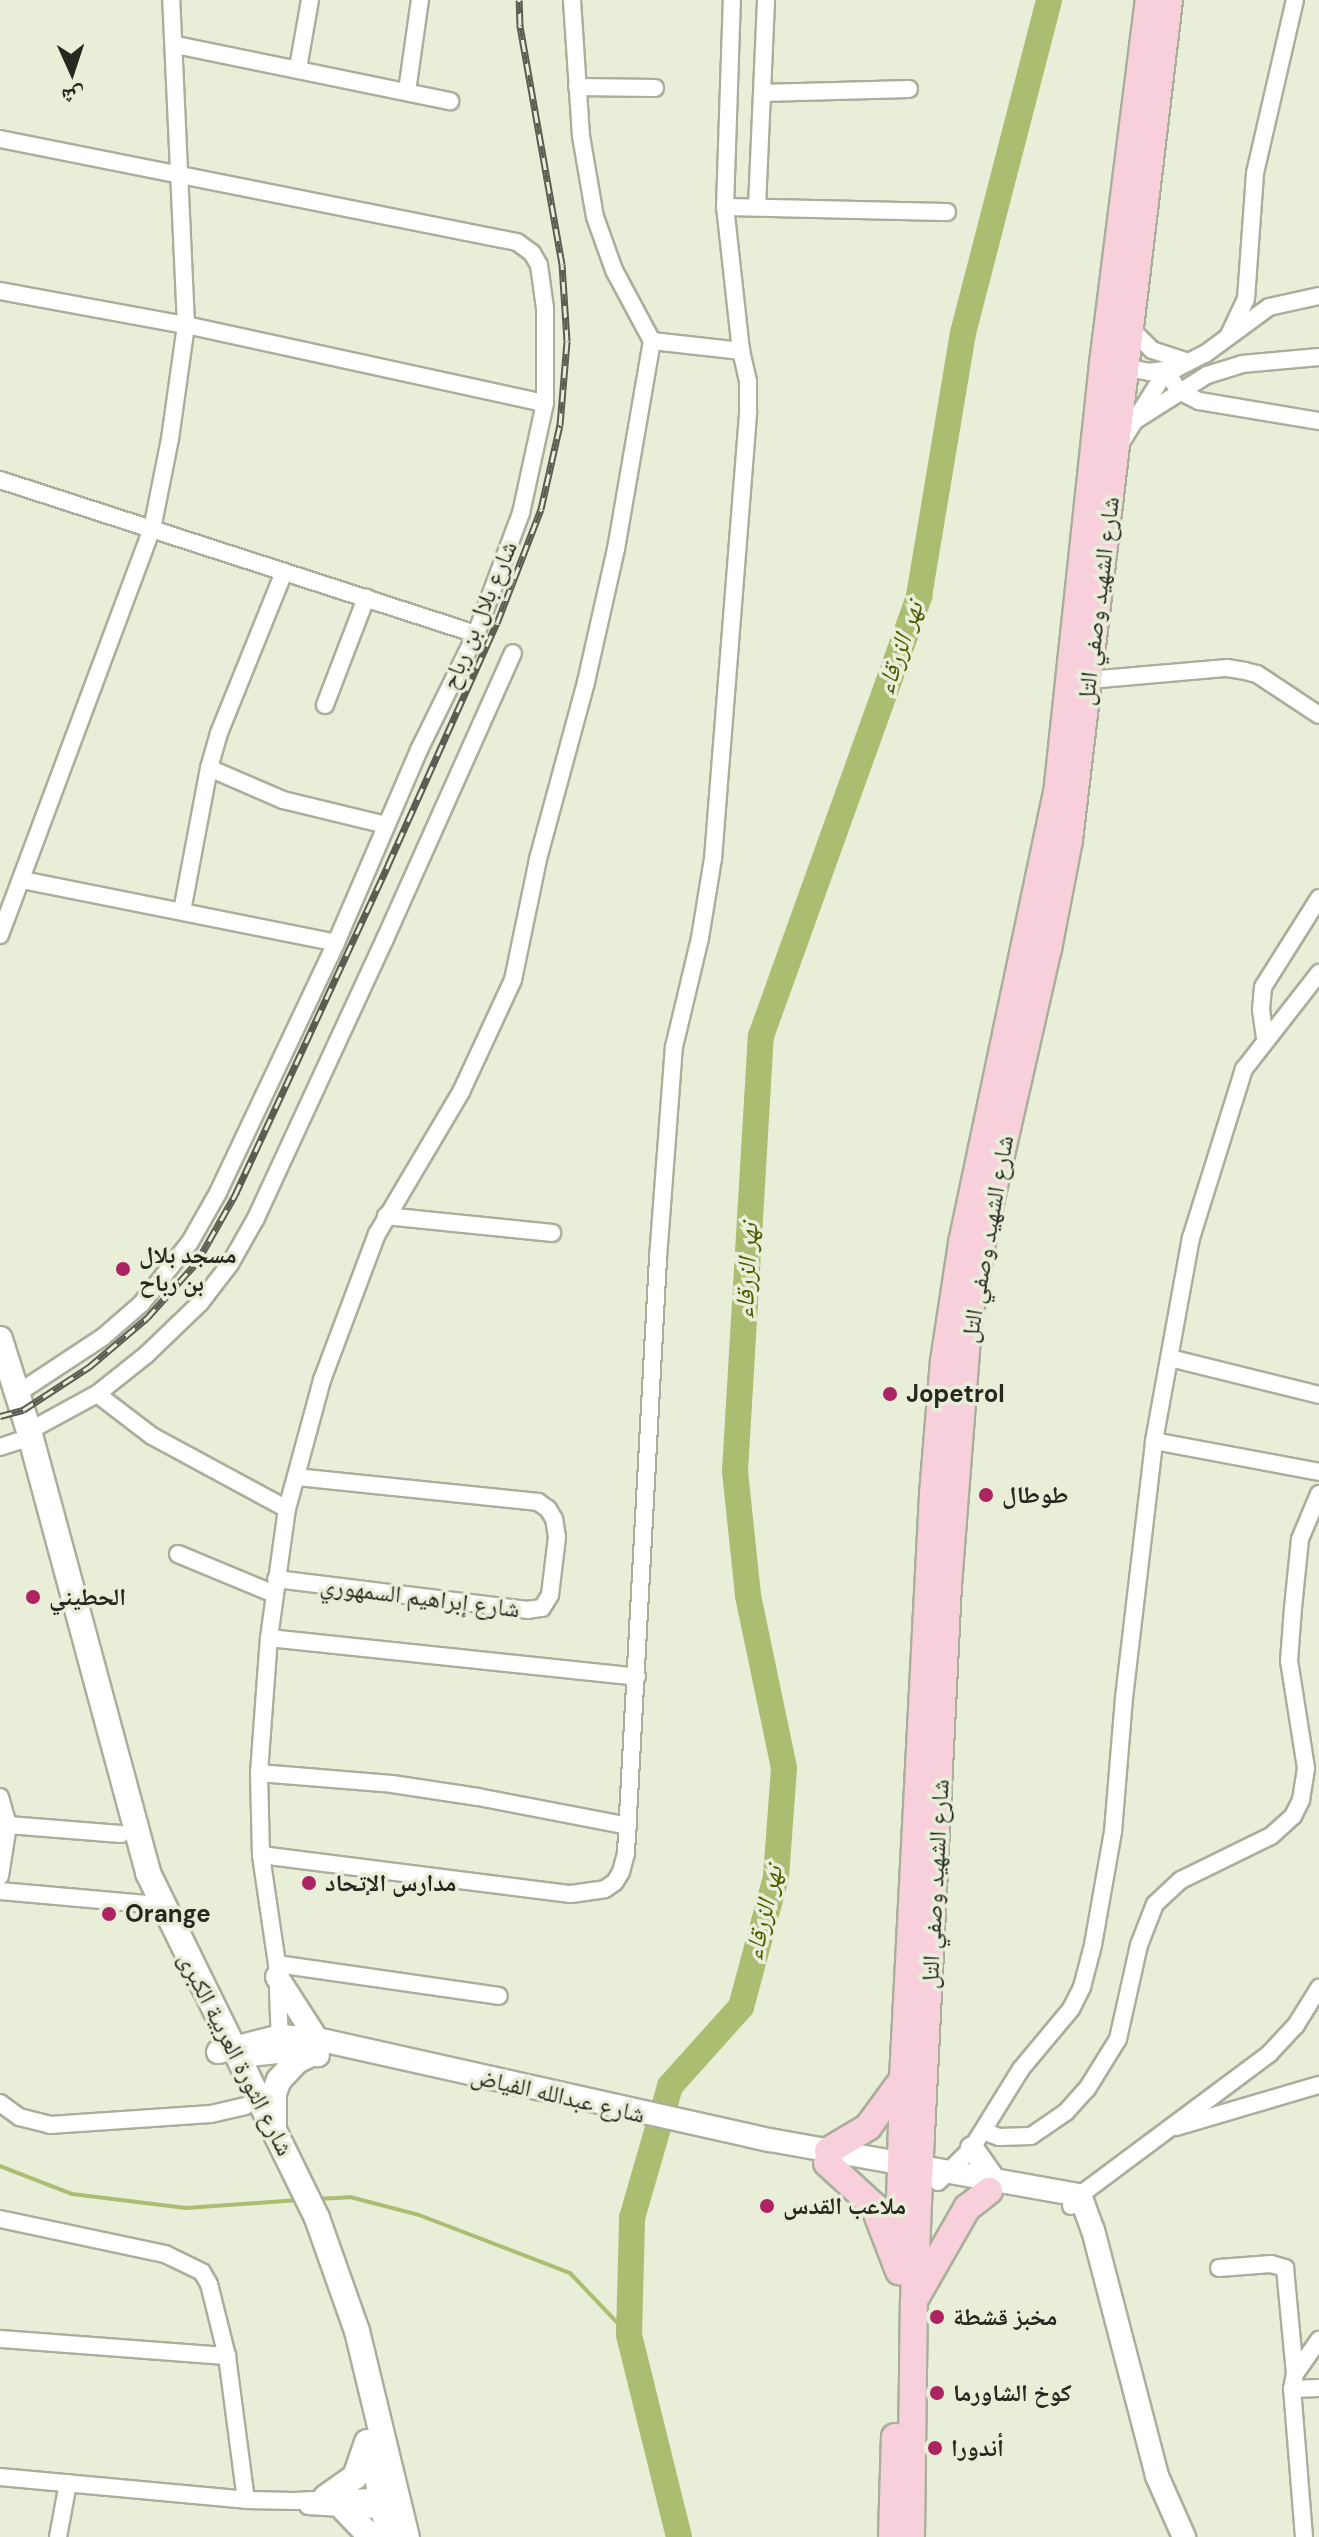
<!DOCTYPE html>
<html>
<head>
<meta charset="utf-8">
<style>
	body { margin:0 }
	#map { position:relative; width:1319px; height:2537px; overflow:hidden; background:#e8eed8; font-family:"DM Sans","Noto Naskh Arabic",sans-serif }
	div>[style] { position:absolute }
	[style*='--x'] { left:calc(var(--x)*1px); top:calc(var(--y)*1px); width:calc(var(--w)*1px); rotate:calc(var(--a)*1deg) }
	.stream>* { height:4px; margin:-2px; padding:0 2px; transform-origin:2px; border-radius:2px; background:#abbd71 }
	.river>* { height:26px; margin:-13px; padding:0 13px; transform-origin:13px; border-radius:13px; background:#abbd71 }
	.roads { filter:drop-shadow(2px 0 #a9af9a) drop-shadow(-2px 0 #a9af9a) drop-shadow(0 2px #a9af9a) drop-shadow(0 -2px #a9af9a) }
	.minor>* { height:16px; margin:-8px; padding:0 8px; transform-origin:8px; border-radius:8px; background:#fff }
	.tertiary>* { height:22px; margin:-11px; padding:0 11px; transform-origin:11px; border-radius:11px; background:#fff }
	.secondary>* { height:24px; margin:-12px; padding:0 12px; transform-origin:12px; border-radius:12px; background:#fff }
	.primary>* { height:26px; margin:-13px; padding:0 13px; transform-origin:13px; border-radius:13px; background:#f8d0dc }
	.rail>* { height:7px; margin-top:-3.5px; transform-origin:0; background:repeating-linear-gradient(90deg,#e8eed8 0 12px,#5a5d51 0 24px); box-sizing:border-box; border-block:2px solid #5a5d51 }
	.dots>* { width:22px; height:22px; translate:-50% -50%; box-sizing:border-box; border:4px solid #e8eed8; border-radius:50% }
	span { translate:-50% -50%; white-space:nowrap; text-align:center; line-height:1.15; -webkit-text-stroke:7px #e8eed8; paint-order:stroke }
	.street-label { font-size:24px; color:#272921 }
	.poi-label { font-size:24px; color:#272921; font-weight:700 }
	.left { translate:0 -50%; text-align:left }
	.water-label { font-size:26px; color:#4f5d01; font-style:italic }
	.north { position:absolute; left:32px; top:32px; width:80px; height:80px; -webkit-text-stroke:6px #e8eed8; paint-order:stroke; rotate:177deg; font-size:22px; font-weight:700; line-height:32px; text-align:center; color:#272921 }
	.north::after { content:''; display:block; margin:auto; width:28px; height:36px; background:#272921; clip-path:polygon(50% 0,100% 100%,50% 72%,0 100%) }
</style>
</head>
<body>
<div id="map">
	<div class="stream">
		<i style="--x:0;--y:2166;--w:77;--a:21.3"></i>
		<i style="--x:72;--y:2194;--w:115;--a:7"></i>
		<i style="--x:186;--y:2208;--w:113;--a:-4"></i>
		<i style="--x:316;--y:2199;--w:34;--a:-3"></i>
		<i style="--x:350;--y:2197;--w:71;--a:14.6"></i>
		<i style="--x:419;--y:2215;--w:162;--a:21"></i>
		<i style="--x:570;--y:2273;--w:86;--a:46.4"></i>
	</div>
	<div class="river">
		<i style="--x:679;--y:2537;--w:208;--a:-103.9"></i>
		<i style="--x:629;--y:2335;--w:117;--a:-88.5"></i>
		<i style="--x:632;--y:2218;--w:137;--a:-73.9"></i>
		<i style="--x:670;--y:2086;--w:106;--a:-48.1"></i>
		<i style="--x:741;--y:2007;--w:135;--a:-74.9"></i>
		<i style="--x:776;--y:1877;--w:109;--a:-85.8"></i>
		<i style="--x:784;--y:1768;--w:177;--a:-101.8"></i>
		<i style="--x:748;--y:1595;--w:125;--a:-96"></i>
		<i style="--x:735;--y:1471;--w:436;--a:-86.6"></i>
		<i style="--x:761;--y:1036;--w:468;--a:-70.2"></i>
		<i style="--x:919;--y:596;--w:267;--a:-80.5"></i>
		<i style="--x:963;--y:333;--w:344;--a:-75.5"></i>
	</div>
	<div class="roads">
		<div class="minor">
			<i style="--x:176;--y:45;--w:280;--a:11.6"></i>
			<i style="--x:298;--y:68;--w:69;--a:-80"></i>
			<i style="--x:577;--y:87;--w:78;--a:0.7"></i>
			<i style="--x:407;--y:91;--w:92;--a:-81.9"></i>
			<i style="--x:762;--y:93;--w:147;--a:-1.6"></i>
			<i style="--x:0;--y:139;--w:527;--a:11.27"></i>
			<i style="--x:517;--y:242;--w:19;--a:36"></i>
			<i style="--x:532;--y:253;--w:14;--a:60"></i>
			<i style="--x:539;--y:265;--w:43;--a:82.1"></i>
			<i style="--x:545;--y:308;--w:95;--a:90"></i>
			<i style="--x:545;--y:403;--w:113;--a:102.3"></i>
			<i style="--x:521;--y:513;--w:129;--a:110.4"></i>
			<i style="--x:476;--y:634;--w:129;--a:116.2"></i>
			<i style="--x:419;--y:750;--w:210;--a:113.3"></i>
			<i style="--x:336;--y:943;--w:274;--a:115.3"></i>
			<i style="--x:219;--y:1191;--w:59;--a:119.6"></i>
			<i style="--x:190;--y:1242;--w:79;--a:128.3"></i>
			<i style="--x:141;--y:1304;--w:50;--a:139"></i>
			<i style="--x:103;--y:1337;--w:102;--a:146.6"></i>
			<i style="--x:725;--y:207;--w:222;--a:1.3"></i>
			<i style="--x:757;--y:207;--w:207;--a:-87.5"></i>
			<i style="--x:0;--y:291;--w:189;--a:10.4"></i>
			<i style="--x:186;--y:325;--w:367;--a:12.3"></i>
			<i style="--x:1131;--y:329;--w:30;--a:45"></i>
			<i style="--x:1152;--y:350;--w:38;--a:18"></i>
			<i style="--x:1228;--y:337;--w:42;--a:-64.7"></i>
			<i style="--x:1246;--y:299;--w:126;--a:-85.9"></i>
			<i style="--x:1255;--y:173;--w:178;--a:-77"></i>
			<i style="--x:652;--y:341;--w:90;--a:6.4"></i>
			<i style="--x:741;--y:351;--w:145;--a:-96.3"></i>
			<i style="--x:725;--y:207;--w:207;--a:-88.1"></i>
			<i style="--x:1116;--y:366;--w:34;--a:10"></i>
			<i style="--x:1149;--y:372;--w:28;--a:-8"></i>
			<i style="--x:1177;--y:368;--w:31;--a:-27"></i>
			<i style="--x:1205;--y:354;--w:79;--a:-36.3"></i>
			<i style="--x:1269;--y:307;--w:51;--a:-12.4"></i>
			<i style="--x:1136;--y:420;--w:84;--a:-32.4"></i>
			<i style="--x:1207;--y:375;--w:37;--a:-17"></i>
			<i style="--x:1242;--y:364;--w:77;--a:-5.2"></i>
			<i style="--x:1122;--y:441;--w:83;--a:-57.8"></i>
			<i style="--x:1166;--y:371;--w:24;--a:57"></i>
			<i style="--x:1179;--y:391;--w:22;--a:27"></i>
			<i style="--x:1199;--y:401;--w:122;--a:9.5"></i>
			<i style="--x:0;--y:480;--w:500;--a:17.93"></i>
			<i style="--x:1089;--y:680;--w:139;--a:-5"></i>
			<i style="--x:1227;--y:668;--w:18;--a:9"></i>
			<i style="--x:1245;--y:671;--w:12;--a:14"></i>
			<i style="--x:1257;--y:674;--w:74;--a:33.5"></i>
			<i style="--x:325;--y:705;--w:115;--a:-69"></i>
			<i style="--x:209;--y:768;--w:81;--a:23.4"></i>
			<i style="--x:283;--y:800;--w:106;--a:13.6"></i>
			<i style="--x:22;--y:880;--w:320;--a:11.3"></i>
			<i style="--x:182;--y:911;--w:146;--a:-79.3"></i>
			<i style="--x:209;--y:768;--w:36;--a:-74"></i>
			<i style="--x:219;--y:733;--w:174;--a:-68"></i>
			<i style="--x:0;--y:935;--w:434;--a:-69.5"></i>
			<i style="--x:152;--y:529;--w:92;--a:-78.7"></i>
			<i style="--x:170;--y:439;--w:115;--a:-82"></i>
			<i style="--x:186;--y:325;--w:325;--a:-92.6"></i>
			<i style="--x:1265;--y:1038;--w:28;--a:-98"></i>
			<i style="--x:1261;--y:1010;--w:23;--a:-85"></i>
			<i style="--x:1263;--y:987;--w:105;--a:-57.8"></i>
			<i style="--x:386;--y:1216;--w:167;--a:5.8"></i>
			<i style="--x:1170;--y:1358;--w:154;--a:13.9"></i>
			<i style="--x:97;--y:1394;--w:69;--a:37.4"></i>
			<i style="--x:152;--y:1436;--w:153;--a:28.4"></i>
			<i style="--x:29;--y:1431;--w:77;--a:-28.6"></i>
			<i style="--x:97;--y:1394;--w:63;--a:-38.5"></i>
			<i style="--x:146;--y:1355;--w:75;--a:-43.9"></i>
			<i style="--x:200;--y:1303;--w:49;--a:-52.4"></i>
			<i style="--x:230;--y:1264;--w:53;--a:-60.5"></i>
			<i style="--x:256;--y:1218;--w:307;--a:-65.2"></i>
			<i style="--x:385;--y:939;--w:313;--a:-65.9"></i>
			<i style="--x:1154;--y:1441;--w:168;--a:10.6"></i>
			<i style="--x:0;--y:1447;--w:19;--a:-18"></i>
			<i style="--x:178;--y:1554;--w:104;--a:22.6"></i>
			<i style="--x:276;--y:1579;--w:253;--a:7"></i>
			<i style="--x:527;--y:1610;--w:15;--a:-8"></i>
			<i style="--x:542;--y:1608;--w:15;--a:-58"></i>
			<i style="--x:550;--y:1595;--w:58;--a:-83.1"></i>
			<i style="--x:557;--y:1537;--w:18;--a:-99"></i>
			<i style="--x:554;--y:1519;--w:12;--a:-121"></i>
			<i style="--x:548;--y:1509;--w:12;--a:-145"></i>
			<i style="--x:538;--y:1502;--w:241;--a:-174.1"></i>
			<i style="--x:269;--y:1638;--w:370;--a:6"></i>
			<i style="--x:259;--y:1773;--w:133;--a:4.7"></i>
			<i style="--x:392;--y:1784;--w:87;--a:8.6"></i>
			<i style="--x:478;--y:1797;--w:153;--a:10.9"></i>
			<i style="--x:0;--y:1797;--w:29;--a:74"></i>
			<i style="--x:8;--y:1825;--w:52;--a:98.9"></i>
			<i style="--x:8;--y:1825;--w:113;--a:4.6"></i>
			<i style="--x:261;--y:1855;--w:312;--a:7.2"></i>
			<i style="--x:571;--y:1894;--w:34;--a:-8"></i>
			<i style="--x:605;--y:1889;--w:12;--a:-35"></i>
			<i style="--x:615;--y:1882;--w:12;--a:-59"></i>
			<i style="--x:621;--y:1872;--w:20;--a:-75"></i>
			<i style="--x:626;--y:1853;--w:596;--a:-86.92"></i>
			<i style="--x:658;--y:1258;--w:212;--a:-85.7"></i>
			<i style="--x:674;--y:1047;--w:112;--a:-76.6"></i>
			<i style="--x:700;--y:938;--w:80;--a:-80.7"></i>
			<i style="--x:713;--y:859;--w:449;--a:-85.5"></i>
			<i style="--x:748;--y:411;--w:30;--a:-90"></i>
			<i style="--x:748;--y:381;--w:31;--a:-103"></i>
			<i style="--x:0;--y:1891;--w:147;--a:5.1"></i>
			<i style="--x:277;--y:1964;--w:224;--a:8.2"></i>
			<i style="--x:280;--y:2044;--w:80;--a:-92.1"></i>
			<i style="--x:277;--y:1964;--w:110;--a:-98.4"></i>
			<i style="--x:261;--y:1855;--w:82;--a:-91.4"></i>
			<i style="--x:259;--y:1773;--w:135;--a:-85.8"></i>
			<i style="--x:269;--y:1638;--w:130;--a:-82.1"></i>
			<i style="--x:287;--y:1509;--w:134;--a:-74.8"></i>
			<i style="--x:322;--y:1380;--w:156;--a:-69.4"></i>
			<i style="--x:377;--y:1234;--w:165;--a:-59.4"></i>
			<i style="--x:461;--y:1092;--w:123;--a:-65.1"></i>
			<i style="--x:513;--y:980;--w:124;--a:-78.3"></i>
			<i style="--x:538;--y:859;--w:183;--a:-74.8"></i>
			<i style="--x:586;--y:682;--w:136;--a:-77.3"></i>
			<i style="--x:616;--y:549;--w:211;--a:-80.2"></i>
			<i style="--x:652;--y:341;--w:81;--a:-118.2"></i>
			<i style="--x:614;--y:270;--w:56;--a:-109.7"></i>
			<i style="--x:595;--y:217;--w:82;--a:-99.8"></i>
			<i style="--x:581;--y:136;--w:136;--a:-93.8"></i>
			<i style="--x:0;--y:2103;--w:24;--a:36"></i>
			<i style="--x:19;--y:2117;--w:32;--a:14"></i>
			<i style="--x:50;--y:2125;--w:161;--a:-3.9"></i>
			<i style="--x:211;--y:2114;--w:35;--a:-13"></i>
			<i style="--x:1176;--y:2127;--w:149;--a:-16.4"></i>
			<i style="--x:983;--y:2131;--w:17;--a:21"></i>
			<i style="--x:999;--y:2137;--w:32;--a:-2"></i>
			<i style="--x:1031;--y:2136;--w:42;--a:-34.4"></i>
			<i style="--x:1066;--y:2112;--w:31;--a:-48"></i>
			<i style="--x:1087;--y:2089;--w:59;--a:-58.2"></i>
			<i style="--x:1118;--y:2039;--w:96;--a:-77.4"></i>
			<i style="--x:1139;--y:1945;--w:44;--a:-68.7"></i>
			<i style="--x:1155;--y:1904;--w:35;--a:-43"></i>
			<i style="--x:1181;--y:1880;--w:100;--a:-26.1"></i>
			<i style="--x:1271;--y:1836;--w:30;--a:-42"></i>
			<i style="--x:1293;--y:1816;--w:18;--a:-63"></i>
			<i style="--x:1301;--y:1800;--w:32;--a:-81"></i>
			<i style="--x:1306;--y:1768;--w:108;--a:-99"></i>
			<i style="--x:1289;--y:1661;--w:53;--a:-85.7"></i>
			<i style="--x:1293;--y:1608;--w:69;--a:-84.2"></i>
			<i style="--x:1300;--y:1539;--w:49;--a:-67.1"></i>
			<i style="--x:938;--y:2182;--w:48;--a:-45"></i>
			<i style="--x:972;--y:2148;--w:93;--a:-58.2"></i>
			<i style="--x:1021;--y:2069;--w:78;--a:-50.2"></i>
			<i style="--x:1071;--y:2009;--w:25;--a:-63"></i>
			<i style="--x:1082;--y:1987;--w:43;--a:-75.3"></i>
			<i style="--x:1093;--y:1945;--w:115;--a:-80"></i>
			<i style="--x:1113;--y:1832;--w:134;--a:-85.3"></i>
			<i style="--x:1124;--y:1698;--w:259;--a:-83.3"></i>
			<i style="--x:1154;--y:1441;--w:206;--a:-79.7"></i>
			<i style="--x:1191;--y:1238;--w:177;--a:-72.6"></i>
			<i style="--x:1244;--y:1069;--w:122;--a:-52"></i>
			<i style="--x:1071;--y:2206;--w:14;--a:-51"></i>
			<i style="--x:1080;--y:2195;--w:236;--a:-36.7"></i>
			<i style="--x:1269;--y:2054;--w:40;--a:-47"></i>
			<i style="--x:1296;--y:2025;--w:44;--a:-58.1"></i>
			<i style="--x:0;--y:2219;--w:169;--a:12"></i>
			<i style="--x:165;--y:2254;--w:41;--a:25.9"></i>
			<i style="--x:202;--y:2272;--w:14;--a:60"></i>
			<i style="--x:209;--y:2284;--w:74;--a:76"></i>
			<i style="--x:227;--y:2356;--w:145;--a:82.5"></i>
			<i style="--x:1219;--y:2268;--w:52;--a:-4.4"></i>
			<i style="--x:1271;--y:2264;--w:15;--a:16"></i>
			<i style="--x:1285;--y:2268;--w:106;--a:84.6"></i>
			<i style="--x:0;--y:2339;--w:228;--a:4.3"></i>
			<i style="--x:1292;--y:2389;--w:27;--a:-2"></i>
			<i style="--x:0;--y:2477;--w:247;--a:5.3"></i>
			<i style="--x:246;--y:2500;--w:49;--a:1.2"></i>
			<i style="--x:295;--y:2501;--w:94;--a:-3"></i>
			<i style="--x:308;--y:2506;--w:84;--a:3.4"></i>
			<i style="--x:58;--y:2537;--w:55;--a:-79.5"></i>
			<i style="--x:1304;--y:2537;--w:148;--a:-94.6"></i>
			<i style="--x:1292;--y:2389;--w:15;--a:-79"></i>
			<i style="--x:1295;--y:2374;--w:42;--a:-54.8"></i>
		</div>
		<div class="tertiary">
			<i style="--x:277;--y:1977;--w:74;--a:57.2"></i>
			<i style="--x:218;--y:2052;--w:65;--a:-14.3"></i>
			<i style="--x:281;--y:2036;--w:36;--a:5"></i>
			<i style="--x:317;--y:2039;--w:464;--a:12.6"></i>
			<i style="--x:770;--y:2140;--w:315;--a:10.1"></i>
			<i style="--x:1080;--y:2195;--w:37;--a:70"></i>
			<i style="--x:1093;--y:2230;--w:254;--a:75.4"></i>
			<i style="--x:1157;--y:2476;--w:67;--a:66.1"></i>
			<i style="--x:249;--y:2055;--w:31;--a:-6"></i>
			<i style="--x:280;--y:2052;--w:38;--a:5"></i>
			<i style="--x:972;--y:2148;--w:39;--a:55"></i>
		</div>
		<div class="secondary">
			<i style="--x:0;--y:1339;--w:96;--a:72.5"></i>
			<i style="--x:29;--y:1431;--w:458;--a:74.9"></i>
			<i style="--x:148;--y:1873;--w:384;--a:63.9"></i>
			<i style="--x:317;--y:2218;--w:120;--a:70.5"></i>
			<i style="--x:357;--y:2331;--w:212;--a:76.4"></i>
			<i style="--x:274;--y:2124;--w:31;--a:-90"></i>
			<i style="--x:274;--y:2093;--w:14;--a:-69"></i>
			<i style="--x:279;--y:2080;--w:26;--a:-47"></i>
			<i style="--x:297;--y:2061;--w:16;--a:-27"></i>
			<i style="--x:373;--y:2458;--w:81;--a:78.6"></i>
			<i style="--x:326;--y:2497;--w:35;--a:-35"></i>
			<i style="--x:355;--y:2477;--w:37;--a:-71"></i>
			<i style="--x:344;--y:2509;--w:39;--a:46"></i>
		</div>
		<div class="primary">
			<i style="--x:828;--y:2151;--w:47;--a:-31"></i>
			<i style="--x:868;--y:2127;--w:59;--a:-53.9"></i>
			<i style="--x:827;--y:2163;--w:64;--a:42.5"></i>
			<i style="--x:874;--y:2206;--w:70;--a:69"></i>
			<i style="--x:899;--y:2245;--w:166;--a:-88.6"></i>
			<i style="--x:903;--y:2079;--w:586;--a:-87.06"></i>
			<i style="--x:933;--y:1494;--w:133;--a:-85.3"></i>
			<i style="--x:944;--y:1361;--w:119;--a:-81.3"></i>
			<i style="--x:962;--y:1243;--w:459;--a:-78.1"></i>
			<i style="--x:1057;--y:794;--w:433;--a:-83.9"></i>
			<i style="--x:1103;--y:363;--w:366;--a:-82.8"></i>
			<i style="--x:916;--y:2297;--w:103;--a:-60.2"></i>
			<i style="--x:967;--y:2208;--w:28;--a:-38"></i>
			<i style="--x:892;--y:2537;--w:100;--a:-88.3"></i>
			<i style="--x:911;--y:2537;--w:237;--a:-89.3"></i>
			<i style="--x:914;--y:2300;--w:165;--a:-87.6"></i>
			<i style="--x:921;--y:2135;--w:551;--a:-87.19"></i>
			<i style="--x:948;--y:1585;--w:263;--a:-85.6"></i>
			<i style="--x:968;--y:1323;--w:104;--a:-80"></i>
			<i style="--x:986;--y:1221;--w:279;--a:-77.2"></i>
			<i style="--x:1048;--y:949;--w:111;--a:-79.1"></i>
			<i style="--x:1069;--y:840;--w:846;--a:-83.21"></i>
		</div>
	</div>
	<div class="rail">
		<i style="--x:0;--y:1416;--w:24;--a:-15"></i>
		<i style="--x:23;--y:1410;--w:79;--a:-33.1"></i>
		<i style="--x:89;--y:1367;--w:76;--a:-40.2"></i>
		<i style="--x:147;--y:1318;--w:75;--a:-48.2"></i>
		<i style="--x:197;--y:1262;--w:77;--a:-60.4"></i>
		<i style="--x:235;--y:1195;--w:364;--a:-65.1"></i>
		<i style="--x:388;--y:865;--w:265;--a:-65.8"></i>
		<i style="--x:497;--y:623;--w:122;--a:-68.9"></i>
		<i style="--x:541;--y:509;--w:86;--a:-77.3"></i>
		<i style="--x:560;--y:425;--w:84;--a:-85.2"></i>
		<i style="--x:567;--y:341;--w:77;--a:-93.7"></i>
		<i style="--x:562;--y:264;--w:243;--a:-100"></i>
		<i style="--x:520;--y:25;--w:25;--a:-92"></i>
	</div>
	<div class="dots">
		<i style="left:123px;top:1269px;background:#ae2361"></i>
		<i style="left:890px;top:1394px;background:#ae2361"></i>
		<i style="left:986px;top:1495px;background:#ae2361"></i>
		<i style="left:33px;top:1597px;background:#ae2361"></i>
		<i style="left:309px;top:1883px;background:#ae2361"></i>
		<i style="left:109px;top:1914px;background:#ae2361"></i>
		<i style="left:767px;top:2206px;background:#ae2361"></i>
		<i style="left:937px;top:2317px;background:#ae2361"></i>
		<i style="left:937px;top:2393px;background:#ae2361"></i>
		<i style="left:935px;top:2448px;background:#ae2361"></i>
	</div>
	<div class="street-label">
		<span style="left:1098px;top:601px;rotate:-83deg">شارع الشهيد وصفي التل</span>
		<span style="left:479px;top:615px;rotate:-67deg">شارع بلال بن رباح</span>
		<span style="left:987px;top:1239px;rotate:-80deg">شارع الشهيد وصفي التل</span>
		<span style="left:420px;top:1597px;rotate:7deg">شارع إبراهيم السمهوري</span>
		<span style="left:935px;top:1884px;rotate:-87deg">شارع الشهيد وصفي التل</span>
		<span style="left:236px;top:2054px;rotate:63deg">شارع الثورة العربية الكبرى</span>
		<span style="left:558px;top:2095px;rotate:13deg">شارع عبدالله الفياض</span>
	</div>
	<div class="poi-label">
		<span class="left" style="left:139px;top:1269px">مسجد بلال<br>بن رباح</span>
		<span class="left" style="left:906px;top:1394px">Jopetrol</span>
		<span class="left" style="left:1002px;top:1495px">طوطال</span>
		<span class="left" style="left:49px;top:1597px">الحطيني</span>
		<span class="left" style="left:325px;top:1883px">مدارس الإتحاد</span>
		<span class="left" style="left:125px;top:1914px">Orange</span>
		<span class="left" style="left:783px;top:2206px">ملاعب القدس</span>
		<span class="left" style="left:953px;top:2317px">مخبز قشطة</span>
		<span class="left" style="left:953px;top:2393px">كوخ الشاورما</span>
		<span class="left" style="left:951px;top:2448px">أندورا</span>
	</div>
	<div class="water-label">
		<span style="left:900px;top:648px;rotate:-71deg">نهر الزرقاء</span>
		<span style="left:747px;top:1271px;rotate:-87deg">نهر الزرقاء</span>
		<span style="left:764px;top:1913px;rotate:-77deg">نهر الزرقاء</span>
	</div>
	<div class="north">ش</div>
</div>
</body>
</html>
